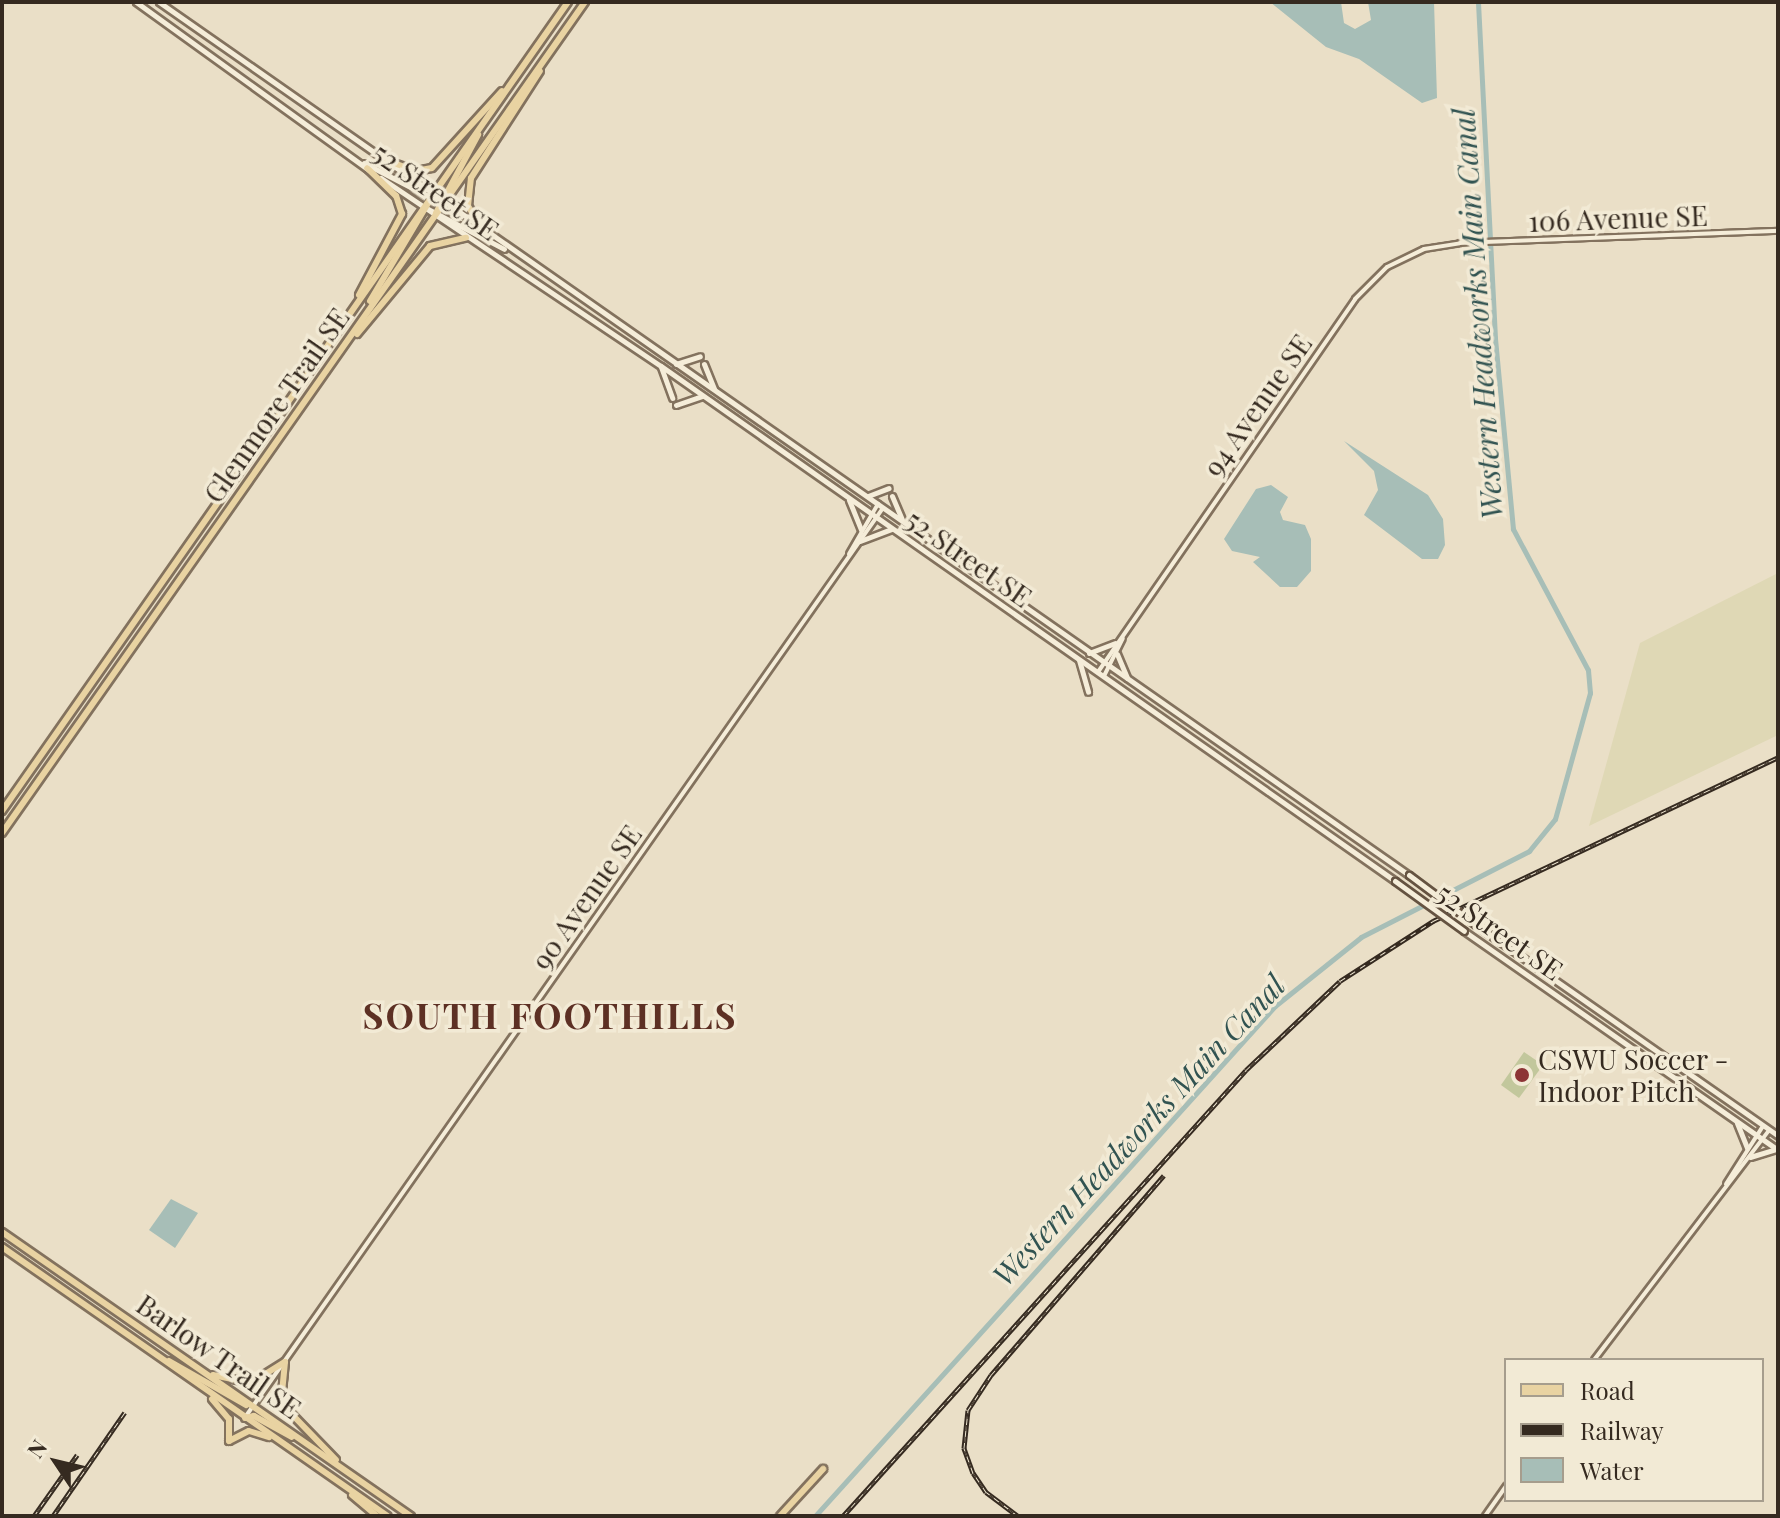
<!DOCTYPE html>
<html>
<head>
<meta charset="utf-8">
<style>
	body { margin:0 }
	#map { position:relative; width:1780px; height:1518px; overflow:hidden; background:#eadfc7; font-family:"Playfair Display",serif }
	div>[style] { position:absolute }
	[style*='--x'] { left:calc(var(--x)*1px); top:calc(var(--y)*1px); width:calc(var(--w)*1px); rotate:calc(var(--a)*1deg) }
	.farmland>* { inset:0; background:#dfd8b5 }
	.green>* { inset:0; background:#c2c79c }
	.water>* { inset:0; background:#a7beb7 }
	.canal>* { height:5px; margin:-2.5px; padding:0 2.5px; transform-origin:2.5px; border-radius:2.5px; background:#a7beb7 }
	.roads { filter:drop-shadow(2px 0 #83725e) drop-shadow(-2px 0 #83725e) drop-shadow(0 2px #83725e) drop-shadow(0 -2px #83725e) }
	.tertiary>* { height:4px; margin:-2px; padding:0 2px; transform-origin:2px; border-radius:2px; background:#f5edd9 }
	.secondary>* { height:5px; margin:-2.5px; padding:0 2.5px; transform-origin:2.5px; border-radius:2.5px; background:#f5edd9 }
	.primary>* { height:6px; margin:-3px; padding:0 3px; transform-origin:3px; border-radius:3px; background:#e9d3a2 }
	.rail>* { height:5px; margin-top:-2.5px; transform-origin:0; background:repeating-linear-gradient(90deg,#f2ead5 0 6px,#352a20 0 12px); box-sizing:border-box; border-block:2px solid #352a20 }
	.bridges { filter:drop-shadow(2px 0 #655341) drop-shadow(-2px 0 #655341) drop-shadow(0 2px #655341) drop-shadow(0 -2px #655341) }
	.secondary-bridge>* { height:5px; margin:-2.5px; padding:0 2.5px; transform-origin:2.5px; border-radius:2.5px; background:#f5edd9 }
	.dots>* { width:22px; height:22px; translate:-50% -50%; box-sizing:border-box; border:4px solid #f2ead5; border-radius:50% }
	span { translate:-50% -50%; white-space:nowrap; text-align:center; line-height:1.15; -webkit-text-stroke:7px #f2ead5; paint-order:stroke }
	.street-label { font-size:28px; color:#352a20 }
	.poi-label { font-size:28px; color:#352a20 }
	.left { translate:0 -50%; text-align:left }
	.water-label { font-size:30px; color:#315351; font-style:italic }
	.district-label { font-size:36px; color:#5d3024; font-weight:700; letter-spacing:2px }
	.frame { position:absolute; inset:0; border:4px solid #352a20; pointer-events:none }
	.legend { position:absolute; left:1504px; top:1358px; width:260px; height:144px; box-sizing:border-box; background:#f2ead5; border:2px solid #a69d8d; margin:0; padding:10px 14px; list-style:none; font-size:24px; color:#352a20 }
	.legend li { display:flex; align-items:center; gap:16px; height:40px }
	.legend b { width:40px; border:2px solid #a69d8d }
	.north { position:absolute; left:16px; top:1422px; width:80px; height:80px; -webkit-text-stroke:6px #f2ead5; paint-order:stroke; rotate:305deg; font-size:22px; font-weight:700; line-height:32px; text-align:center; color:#352a20 }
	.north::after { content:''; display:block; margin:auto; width:28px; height:36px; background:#352a20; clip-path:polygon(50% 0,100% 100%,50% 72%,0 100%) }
</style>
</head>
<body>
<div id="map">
	<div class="farmland">
		<i style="clip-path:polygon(1778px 573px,1778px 735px,1589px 826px,1640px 643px)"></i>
	</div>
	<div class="green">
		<i style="clip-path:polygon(1524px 1052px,1543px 1065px,1519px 1098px,1501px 1085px)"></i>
	</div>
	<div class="water">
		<i style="clip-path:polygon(1270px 2px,1341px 2px,1344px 23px,1355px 29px,1371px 20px,1368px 2px,1434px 2px,1437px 98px,1422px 103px,1359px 59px,1326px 47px)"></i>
		<i style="clip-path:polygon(1344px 441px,1428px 495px,1443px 519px,1445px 545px,1438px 559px,1422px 559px,1364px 515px,1378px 490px,1374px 471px)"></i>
		<i style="clip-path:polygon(1271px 485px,1288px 497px,1280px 512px,1283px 520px,1305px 525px,1311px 539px,1311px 571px,1297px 587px,1280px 587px,1253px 562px,1260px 557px,1232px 551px,1224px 539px,1256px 489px)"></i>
		<i style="clip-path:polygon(171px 1199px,198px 1213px,175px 1248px,149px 1230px)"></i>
	</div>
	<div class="canal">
		<i style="--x:815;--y:1516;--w:687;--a:-47.95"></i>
		<i style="--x:1275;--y:1006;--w:110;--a:-38.7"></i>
		<i style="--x:1361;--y:937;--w:189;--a:-27.1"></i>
		<i style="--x:1529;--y:851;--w:41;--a:-50.9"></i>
		<i style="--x:1555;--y:819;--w:131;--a:-74.5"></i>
		<i style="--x:1590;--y:693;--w:23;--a:-95"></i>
		<i style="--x:1588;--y:670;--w:160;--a:-118"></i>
		<i style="--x:1513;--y:529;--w:192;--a:-95.4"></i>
		<i style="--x:1495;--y:338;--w:336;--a:-92.9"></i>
	</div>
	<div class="roads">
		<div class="tertiary">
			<i style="--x:849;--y:554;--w:58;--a:-59.9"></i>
			<i style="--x:1098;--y:672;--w:453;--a:-55.4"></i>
			<i style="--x:1355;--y:299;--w:45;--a:-45"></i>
			<i style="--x:1387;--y:267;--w:41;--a:-25.9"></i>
			<i style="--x:1424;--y:249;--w:36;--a:-9"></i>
			<i style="--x:1460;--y:243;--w:318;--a:-2.2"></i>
			<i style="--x:1104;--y:676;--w:42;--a:-63.4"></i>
			<i style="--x:1726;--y:1184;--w:69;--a:-57.5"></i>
			<i style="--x:1594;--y:1360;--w:289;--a:-52.7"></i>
			<i style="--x:246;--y:1416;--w:1109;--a:-54.95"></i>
			<i style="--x:1485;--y:1516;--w:37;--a:-55"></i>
		</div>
		<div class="secondary">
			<i style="--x:136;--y:2;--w:287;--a:35.8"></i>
			<i style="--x:159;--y:2;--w:1525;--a:34.93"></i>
			<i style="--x:364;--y:163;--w:89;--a:27.4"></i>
			<i style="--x:381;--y:178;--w:337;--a:33.9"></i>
			<i style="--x:661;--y:366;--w:897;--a:35.05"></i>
			<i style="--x:426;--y:208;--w:88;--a:27.7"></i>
			<i style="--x:676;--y:364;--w:25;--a:-18"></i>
			<i style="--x:704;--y:364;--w:27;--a:68"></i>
			<i style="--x:661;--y:367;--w:33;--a:70"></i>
			<i style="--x:676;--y:405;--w:28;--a:-19"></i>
			<i style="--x:868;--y:496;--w:22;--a:-21"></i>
			<i style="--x:892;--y:496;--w:25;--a:67"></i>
			<i style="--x:849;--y:500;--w:32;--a:68"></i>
			<i style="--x:860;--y:541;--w:34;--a:-21"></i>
			<i style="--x:1089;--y:653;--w:28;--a:-21"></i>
			<i style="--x:1117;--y:654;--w:26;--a:67"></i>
			<i style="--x:1079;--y:660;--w:33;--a:74"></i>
			<i style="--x:1476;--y:925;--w:368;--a:34.9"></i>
			<i style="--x:1464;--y:931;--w:383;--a:34.9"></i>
			<i style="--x:1737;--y:1123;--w:27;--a:68"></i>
			<i style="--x:1750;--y:1157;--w:27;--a:-17"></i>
		</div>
		<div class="primary">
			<i style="--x:380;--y:158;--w:38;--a:20"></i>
			<i style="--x:416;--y:171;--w:16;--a:-11"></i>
			<i style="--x:432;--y:168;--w:104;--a:-47.7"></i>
			<i style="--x:436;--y:213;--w:89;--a:-61.7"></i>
			<i style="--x:483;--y:230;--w:28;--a:-122"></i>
			<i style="--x:468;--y:206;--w:28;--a:-84"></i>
			<i style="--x:471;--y:178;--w:127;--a:-57.2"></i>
			<i style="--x:359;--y:295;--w:92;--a:-62"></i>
			<i style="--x:402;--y:214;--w:19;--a:-108"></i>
			<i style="--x:396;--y:196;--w:40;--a:-136"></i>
			<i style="--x:370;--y:301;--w:123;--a:-59.3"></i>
			<i style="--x:357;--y:334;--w:114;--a:-50.3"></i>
			<i style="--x:430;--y:246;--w:37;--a:-13"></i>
			<i style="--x:2;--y:811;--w:987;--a:-55.02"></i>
			<i style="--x:2;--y:833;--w:1015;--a:-54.95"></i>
			<i style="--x:2;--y:1232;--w:498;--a:34.8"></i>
			<i style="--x:2;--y:1247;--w:470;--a:34.9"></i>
			<i style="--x:169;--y:1361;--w:89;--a:29.7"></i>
			<i style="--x:285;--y:1362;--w:41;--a:95.6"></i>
			<i style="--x:281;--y:1403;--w:79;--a:46"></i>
			<i style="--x:213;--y:1375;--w:39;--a:12"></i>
			<i style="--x:251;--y:1383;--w:40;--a:-32"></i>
			<i style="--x:212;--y:1399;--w:26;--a:50"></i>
			<i style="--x:229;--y:1419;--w:22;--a:90"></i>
			<i style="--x:245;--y:1418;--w:9;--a:-13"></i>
			<i style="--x:254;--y:1416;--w:43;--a:28.9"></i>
			<i style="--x:229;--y:1441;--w:22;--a:-27"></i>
			<i style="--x:249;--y:1431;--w:21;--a:17"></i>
			<i style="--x:352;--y:1495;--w:33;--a:40"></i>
			<i style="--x:780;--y:1516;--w:64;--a:-47.5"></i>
		</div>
	</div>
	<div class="rail">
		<i style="--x:34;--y:1516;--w:75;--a:-54.8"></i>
		<i style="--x:53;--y:1516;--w:126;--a:-55.3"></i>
		<i style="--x:843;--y:1516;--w:601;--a:-47.9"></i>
		<i style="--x:1246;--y:1070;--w:129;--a:-43.4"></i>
		<i style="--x:1340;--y:981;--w:111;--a:-32.8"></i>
		<i style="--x:1433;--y:921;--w:382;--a:-25.4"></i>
		<i style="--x:1018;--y:1516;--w:40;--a:-143"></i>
		<i style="--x:986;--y:1492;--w:23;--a:-124"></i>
		<i style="--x:973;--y:1473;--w:27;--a:-110"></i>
		<i style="--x:964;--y:1448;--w:38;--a:-84"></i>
		<i style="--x:968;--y:1410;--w:42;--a:-56.7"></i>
		<i style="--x:991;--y:1375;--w:264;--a:-49.1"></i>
	</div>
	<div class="bridges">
		<div class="secondary-bridge">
			<i style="--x:1409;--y:875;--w:84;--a:36.7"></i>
			<i style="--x:1395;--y:881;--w:85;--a:35.9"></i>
		</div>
	</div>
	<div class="dots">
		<i style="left:1522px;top:1075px;background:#8c3435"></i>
	</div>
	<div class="street-label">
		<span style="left:436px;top:191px;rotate:35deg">52 Street SE</span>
		<span style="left:1618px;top:218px;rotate:-2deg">106 Avenue SE</span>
		<span style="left:276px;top:405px;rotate:-55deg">Glenmore Trail SE</span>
		<span style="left:1257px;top:405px;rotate:-55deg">94 Avenue SE</span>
		<span style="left:969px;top:558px;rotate:35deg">52 Street SE</span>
		<span style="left:586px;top:897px;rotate:-55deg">90 Avenue SE</span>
		<span style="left:1500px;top:931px;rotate:35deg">52 Street SE</span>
		<span style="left:219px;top:1356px;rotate:35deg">Barlow Trail SE</span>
	</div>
	<div class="poi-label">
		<span class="left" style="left:1538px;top:1075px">CSWU Soccer -<br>Indoor Pitch</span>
	</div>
	<div class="water-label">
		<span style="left:1477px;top:314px;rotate:-94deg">Western Headworks Main Canal</span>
		<span style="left:1138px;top:1130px;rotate:-47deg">Western Headworks Main Canal</span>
	</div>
	<div class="district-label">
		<span style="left:550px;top:1015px">SOUTH FOOTHILLS</span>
	</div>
	<div class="frame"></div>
	<ul class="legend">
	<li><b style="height:10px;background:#e9d3a2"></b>Road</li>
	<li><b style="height:10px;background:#352a20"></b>Railway</li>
	<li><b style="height:22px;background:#a7beb7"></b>Water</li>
	</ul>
	<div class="north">N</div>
</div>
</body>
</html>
